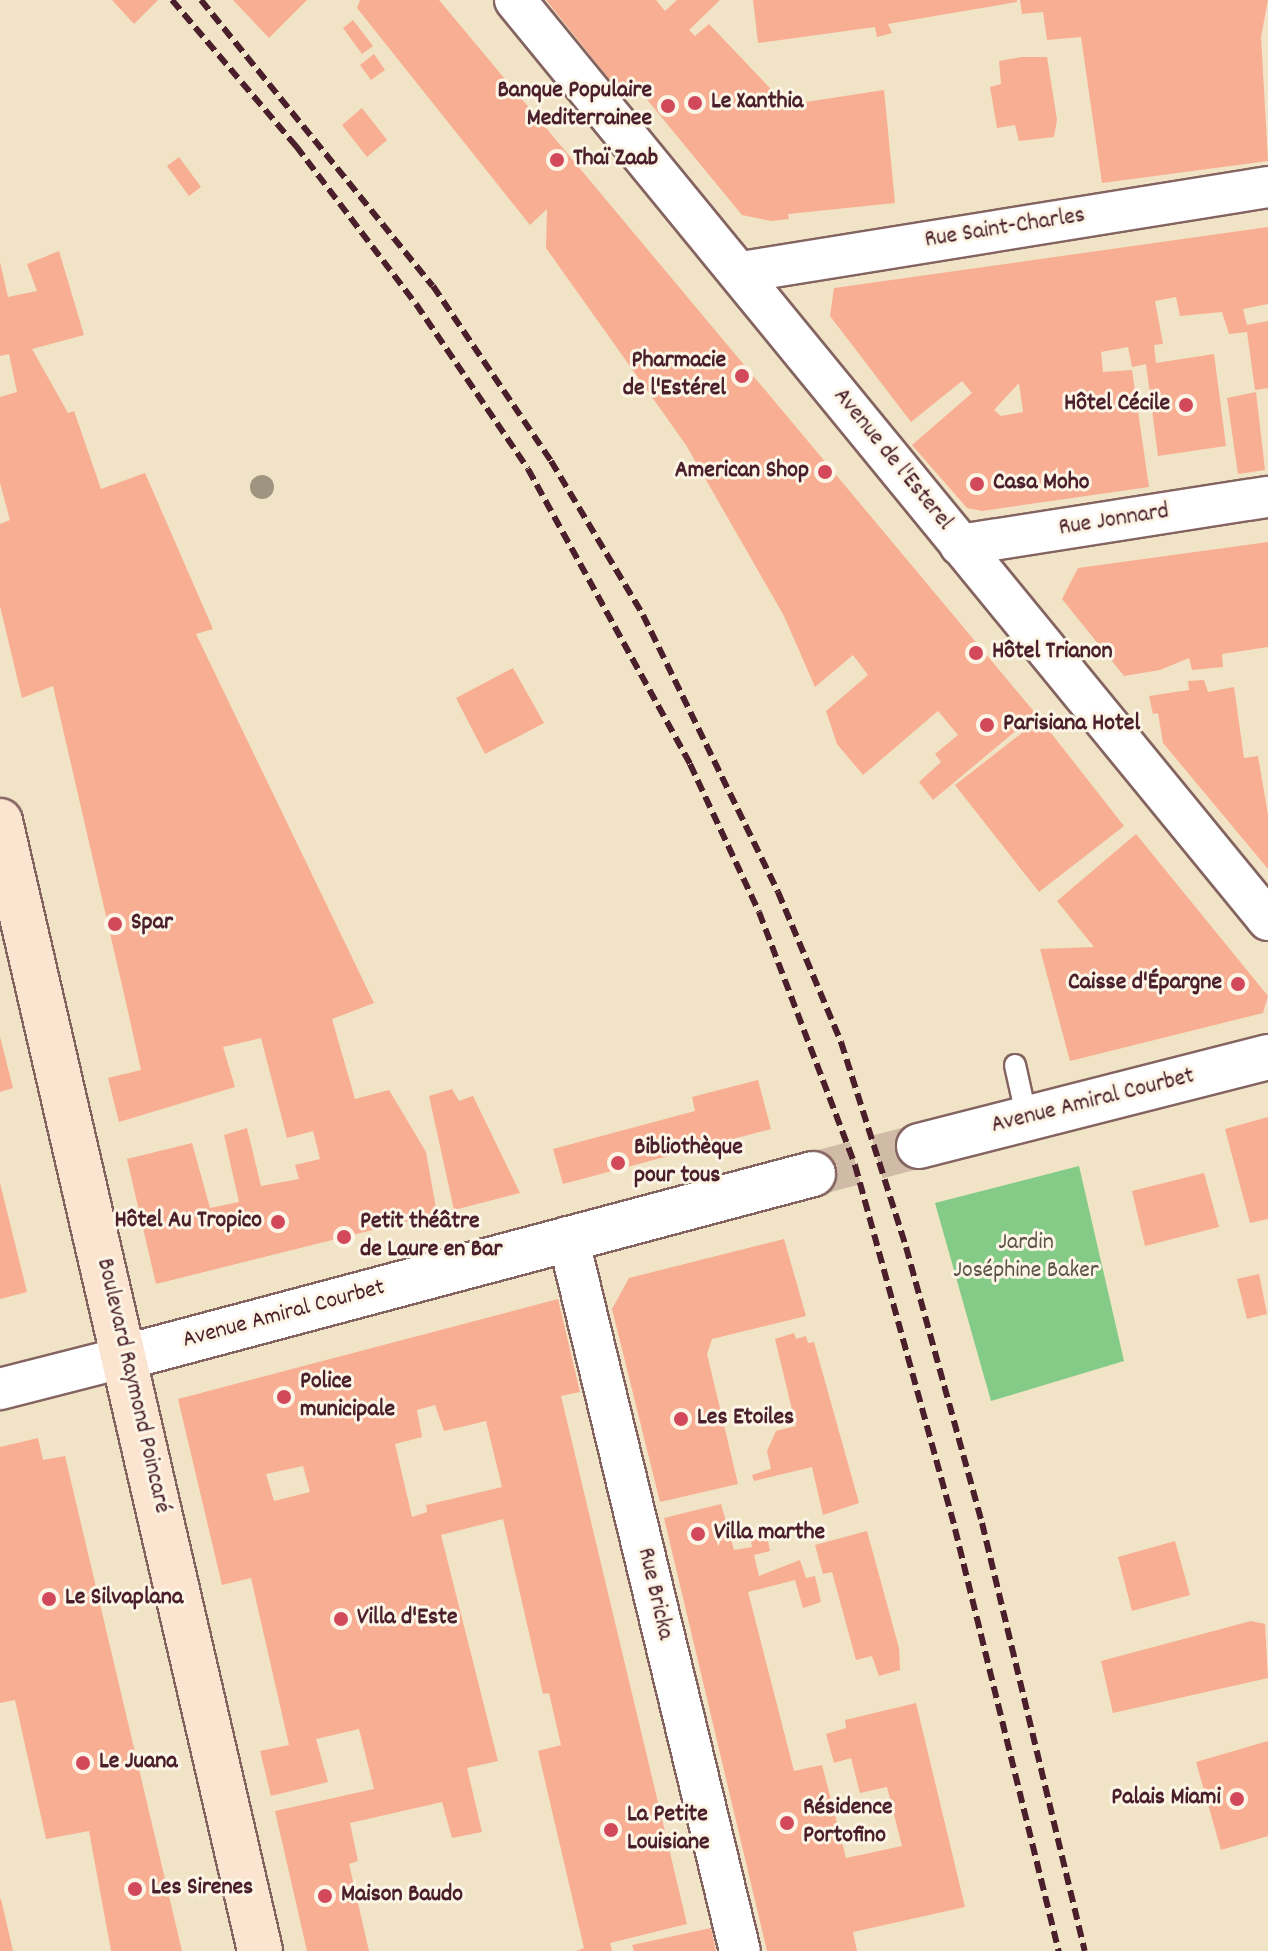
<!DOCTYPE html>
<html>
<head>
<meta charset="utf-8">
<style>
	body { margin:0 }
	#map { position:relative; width:1268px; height:1951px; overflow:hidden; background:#f1e3c5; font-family:Dekko,sans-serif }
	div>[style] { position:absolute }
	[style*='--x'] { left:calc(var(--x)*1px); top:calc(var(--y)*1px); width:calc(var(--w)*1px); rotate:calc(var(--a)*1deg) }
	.green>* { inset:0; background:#83cb87 }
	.building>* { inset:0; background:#f8ae92 }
	.tertiary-tunnel>* { height:44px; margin-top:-22px; transform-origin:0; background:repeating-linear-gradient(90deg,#d0bca6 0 44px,transparent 0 66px) }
	.roads { filter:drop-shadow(2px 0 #846461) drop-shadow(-2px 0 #846461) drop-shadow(0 2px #846461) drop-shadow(0 -2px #846461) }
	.service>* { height:20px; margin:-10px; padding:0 10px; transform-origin:10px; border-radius:10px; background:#fff }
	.minor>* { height:40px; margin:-20px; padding:0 20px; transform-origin:20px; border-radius:20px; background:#fff }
	.tertiary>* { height:44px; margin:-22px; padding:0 22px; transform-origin:22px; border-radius:22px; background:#fff }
	.secondary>* { height:44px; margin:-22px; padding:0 22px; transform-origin:22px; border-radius:22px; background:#fce5d0 }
	.rail>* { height:6px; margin-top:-3px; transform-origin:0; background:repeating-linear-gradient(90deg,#4a1f2b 0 12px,transparent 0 18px) }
	.trees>* { width:24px; height:24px; margin:-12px; border-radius:50%; background:#9e9480 }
	.dots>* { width:22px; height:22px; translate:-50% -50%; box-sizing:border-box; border:4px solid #fcf5e5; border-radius:50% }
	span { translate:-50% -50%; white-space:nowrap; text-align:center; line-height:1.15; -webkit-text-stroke:6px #fcf5e5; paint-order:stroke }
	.poi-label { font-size:24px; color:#4a1f2b; font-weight:700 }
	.right { translate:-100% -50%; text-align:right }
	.left { translate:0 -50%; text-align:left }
	.street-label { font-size:24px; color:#4a1f2b }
	.park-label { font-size:24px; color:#5b5347 }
</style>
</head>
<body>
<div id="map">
	<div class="green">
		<i style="clip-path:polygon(1079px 1166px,1124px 1361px,991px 1401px,935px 1203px)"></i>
	</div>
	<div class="building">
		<i style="clip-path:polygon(112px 0,158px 0,134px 24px)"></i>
		<i style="clip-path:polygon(233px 0,307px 0,269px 38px)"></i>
		<i style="clip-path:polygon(360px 0,439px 0,1036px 714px,933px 800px,919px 782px,941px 762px,935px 754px,958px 735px,938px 711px,863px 775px,837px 744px,826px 711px,868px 675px,853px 655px,815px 687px,784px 616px,686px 445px,546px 248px,547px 209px,530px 225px,357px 8px)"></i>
		<i style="clip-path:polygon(546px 0,656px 0,665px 11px,677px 0,720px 0,689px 30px,695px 36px,709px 24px,786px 105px,884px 90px,895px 203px,788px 214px,789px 219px,771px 221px,742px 215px,635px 85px,622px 95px)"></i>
		<i style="clip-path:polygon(753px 0,1017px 0,1017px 2px,888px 24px,892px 33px,877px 37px,875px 27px,758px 43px)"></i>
		<i style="clip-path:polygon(1020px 0,1268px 0,1261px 37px,1268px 161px,1102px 183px,1081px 37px,1047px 40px,1043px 12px,1022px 14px)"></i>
		<i style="clip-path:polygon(353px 20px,373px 46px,362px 54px,343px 28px)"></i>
		<i style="clip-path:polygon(374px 54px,385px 70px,371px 80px,360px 65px)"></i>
		<i style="clip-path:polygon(1022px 57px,1047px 57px,1057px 120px,1054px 137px,1019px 141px,1015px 125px,997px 128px,990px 87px,1001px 84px,999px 61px)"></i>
		<i style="clip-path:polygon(362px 108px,387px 140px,367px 157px,342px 125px)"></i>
		<i style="clip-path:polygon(179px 157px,201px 187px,189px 196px,167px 166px)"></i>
		<i style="clip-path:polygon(evenodd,1268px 227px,1268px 304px,1243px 309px,1247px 325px,1268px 321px,1268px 388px,1255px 390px,1247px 332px,1229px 334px,1222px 312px,1180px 316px,1176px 297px,1155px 301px,1163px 344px,1154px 345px,1156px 363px,1214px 354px,1226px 446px,1158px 456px,1146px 364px,1132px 367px,1128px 347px,1101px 352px,1103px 372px,1132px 370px,1149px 487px,982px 511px,967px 508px,912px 445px,972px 393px,962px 381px,911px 422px,830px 316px,834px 288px,1268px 227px,1019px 383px,1023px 412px,1001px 416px,994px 410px,1019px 383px)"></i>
		<i style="clip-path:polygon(59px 251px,84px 335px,32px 349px,68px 413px,74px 411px,101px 489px,145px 473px,213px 629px,196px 634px,374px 1003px,332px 1019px,355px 1099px,389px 1090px,426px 1152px,437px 1214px,156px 1284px,127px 1159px,192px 1143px,210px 1208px,239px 1202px,224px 1135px,247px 1128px,261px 1186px,299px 1179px,295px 1165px,320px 1159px,313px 1131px,287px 1138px,261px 1038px,223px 1047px,235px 1087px,119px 1122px,108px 1078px,141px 1070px,127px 1007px,53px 686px,22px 698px,0 606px,0 524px,10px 520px,0 483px,0 397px,17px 392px,9px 354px,0 356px,0 262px,8px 297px,37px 291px,27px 264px)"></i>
		<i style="clip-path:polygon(1256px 392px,1265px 470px,1238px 474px,1227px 398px)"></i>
		<i style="clip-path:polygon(1268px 542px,1268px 647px,1222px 654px,1223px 667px,1192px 670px,1189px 658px,1160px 670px,1124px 676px,1062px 599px,1078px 568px)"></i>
		<i style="clip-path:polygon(513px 668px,544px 723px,485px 754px,456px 698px)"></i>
		<i style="clip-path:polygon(1204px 680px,1208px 692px,1234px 687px,1244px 758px,1258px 756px,1268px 815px,1268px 869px,1163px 743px,1158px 713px,1153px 714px,1149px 696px,1189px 690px,1188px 681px)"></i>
		<i style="clip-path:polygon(1040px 719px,1124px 826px,1039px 892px,955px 785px)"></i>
		<i style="clip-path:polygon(1136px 834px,1268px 996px,1263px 1013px,1070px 1061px,1040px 949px,1094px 947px,1057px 901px)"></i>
		<i style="clip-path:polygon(0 1037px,13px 1088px,0 1092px)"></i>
		<i style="clip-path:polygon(758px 1080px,771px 1129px,563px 1184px,553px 1149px,695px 1111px,692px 1097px)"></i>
		<i style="clip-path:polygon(452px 1089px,459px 1101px,473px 1096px,520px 1193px,454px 1210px,429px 1096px)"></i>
		<i style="clip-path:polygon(1268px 1117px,1268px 1219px,1250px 1223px,1225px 1129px)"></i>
		<i style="clip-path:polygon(1204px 1173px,1219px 1227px,1145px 1246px,1132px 1191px)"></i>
		<i style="clip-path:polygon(0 1183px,27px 1292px,0 1299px)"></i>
		<i style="clip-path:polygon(784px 1239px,806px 1316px,712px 1339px,707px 1354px,738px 1484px,660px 1502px,612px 1309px,629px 1278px)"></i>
		<i style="clip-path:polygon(1259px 1274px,1267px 1314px,1247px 1319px,1237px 1279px)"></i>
		<i style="clip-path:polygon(evenodd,558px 1299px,580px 1392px,561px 1396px,687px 1924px,610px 1943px,612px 1951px,576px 1951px,584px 1948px,538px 1751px,561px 1745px,549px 1693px,543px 1694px,503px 1519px,441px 1535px,498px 1761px,467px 1768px,482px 1832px,452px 1838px,442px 1802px,350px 1823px,358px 1861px,349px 1864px,369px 1951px,307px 1951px,275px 1811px,374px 1789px,359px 1729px,316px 1739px,328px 1782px,271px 1796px,260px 1751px,289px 1745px,251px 1578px,222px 1585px,178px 1399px,558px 1299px,435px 1405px,444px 1431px,486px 1421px,502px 1487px,426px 1505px,427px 1512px,412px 1517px,395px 1444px,422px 1437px,417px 1410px,435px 1405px,558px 1299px,303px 1466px,310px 1492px,274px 1501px,266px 1474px,303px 1466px)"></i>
		<i style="clip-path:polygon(794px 1333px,796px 1339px,806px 1336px,808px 1343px,814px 1342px,859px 1503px,823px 1515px,812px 1467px,754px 1481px,752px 1475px,771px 1469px,767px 1451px,776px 1431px,796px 1426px,775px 1339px)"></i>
		<i style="clip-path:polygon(38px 1438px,43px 1460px,65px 1456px,182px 1951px,111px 1951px,89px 1831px,46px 1839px,15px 1700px,0 1703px,0 1447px)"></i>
		<i style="clip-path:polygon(721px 1504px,734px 1550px,752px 1547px,750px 1536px,766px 1532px,770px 1551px,754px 1555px,759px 1576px,800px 1560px,806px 1578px,815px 1576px,821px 1602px,803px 1608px,795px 1580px,748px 1592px,794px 1771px,822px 1765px,846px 1858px,902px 1846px,887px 1787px,860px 1793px,851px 1758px,834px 1763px,826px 1734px,846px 1728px,845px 1720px,916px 1703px,965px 1907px,853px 1932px,857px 1951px,767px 1951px,664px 1518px)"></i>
		<i style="clip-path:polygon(867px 1531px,899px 1648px,900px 1670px,879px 1676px,872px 1656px,856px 1660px,832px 1572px,823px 1574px,815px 1545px)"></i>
		<i style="clip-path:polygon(1175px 1541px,1190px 1595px,1132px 1611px,1118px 1557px)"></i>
		<i style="clip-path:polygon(1251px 1621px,1265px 1624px,1268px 1678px,1113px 1713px,1101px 1661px)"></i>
		<i style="clip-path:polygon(1268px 1741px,1268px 1836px,1221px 1850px,1196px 1762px)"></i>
		<i style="clip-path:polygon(0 1899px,1px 1899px,13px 1951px,0 1951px)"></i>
		<i style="clip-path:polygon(711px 1928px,716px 1951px,634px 1951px,632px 1945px)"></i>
	</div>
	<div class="tertiary-tunnel">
		<i style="--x:813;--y:1174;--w:110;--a:-14.8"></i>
	</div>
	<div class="roads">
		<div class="service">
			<i style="--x:1015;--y:1065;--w:55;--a:77.5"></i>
		</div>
		<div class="minor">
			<i style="--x:515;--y:0;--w:1189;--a:50.7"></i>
			<i style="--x:742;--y:272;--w:533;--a:-9.18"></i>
			<i style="--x:960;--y:545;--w:312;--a:-8.9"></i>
			<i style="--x:568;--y:1237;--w:734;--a:76.46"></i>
			<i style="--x:0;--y:1389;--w:130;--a:-14.3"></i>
		</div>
		<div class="tertiary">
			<i style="--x:919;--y:1146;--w:360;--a:-14.3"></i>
			<i style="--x:126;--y:1357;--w:711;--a:-14.92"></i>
		</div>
		<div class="secondary">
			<i style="--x:0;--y:821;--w:1160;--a:77.04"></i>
		</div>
	</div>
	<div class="rail">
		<i style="--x:172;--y:0;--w:192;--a:49.7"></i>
		<i style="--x:296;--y:146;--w:198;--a:52.8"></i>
		<i style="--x:416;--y:304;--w:199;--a:55.8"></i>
		<i style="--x:528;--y:469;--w:337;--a:61.2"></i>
		<i style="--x:690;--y:764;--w:163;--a:65"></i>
		<i style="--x:759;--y:912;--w:271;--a:69.2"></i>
		<i style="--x:855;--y:1165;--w:377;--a:74.6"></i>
		<i style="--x:955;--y:1529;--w:435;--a:76.2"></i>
		<i style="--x:201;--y:0;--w:368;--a:51"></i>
		<i style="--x:433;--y:286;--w:211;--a:56"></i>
		<i style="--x:551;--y:461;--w:179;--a:59.1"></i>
		<i style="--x:643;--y:615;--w:308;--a:64"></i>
		<i style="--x:778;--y:892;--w:163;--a:67.2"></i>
		<i style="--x:841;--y:1042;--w:215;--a:72.4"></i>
		<i style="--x:906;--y:1247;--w:286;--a:74.6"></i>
		<i style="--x:982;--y:1523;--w:440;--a:76.5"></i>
	</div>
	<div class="trees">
		<i style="left:262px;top:487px"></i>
	</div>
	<div class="dots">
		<i style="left:695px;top:103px;background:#d1495b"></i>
		<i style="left:668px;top:106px;background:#d1495b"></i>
		<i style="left:557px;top:160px;background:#d1495b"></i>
		<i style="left:742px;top:376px;background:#d1495b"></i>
		<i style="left:1186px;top:405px;background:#d1495b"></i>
		<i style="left:825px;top:472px;background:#d1495b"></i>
		<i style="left:977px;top:484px;background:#d1495b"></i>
		<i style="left:976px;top:653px;background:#d1495b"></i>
		<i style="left:987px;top:725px;background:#d1495b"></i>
		<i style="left:115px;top:924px;background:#d1495b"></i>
		<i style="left:1238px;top:984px;background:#d1495b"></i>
		<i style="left:618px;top:1163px;background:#d1495b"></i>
		<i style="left:278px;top:1222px;background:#d1495b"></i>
		<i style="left:344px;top:1237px;background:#d1495b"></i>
		<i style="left:284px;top:1397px;background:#d1495b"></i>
		<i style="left:681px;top:1419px;background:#d1495b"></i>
		<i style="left:698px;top:1534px;background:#d1495b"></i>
		<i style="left:49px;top:1599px;background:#d1495b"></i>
		<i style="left:341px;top:1619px;background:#d1495b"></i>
		<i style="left:83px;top:1763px;background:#d1495b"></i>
		<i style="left:1237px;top:1799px;background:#d1495b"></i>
		<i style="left:787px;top:1823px;background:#d1495b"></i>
		<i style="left:611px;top:1830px;background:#d1495b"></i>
		<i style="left:135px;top:1889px;background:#d1495b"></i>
		<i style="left:325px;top:1896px;background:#d1495b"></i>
	</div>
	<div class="poi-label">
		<span class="right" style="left:652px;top:106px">Banque Populaire<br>Mediterrainee</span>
		<span class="left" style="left:711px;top:103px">Le Xanthia</span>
		<span class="left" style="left:573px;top:160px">Thaï Zaab</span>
		<span class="right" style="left:726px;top:376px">Pharmacie<br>de l'Estérel</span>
		<span class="right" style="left:1170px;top:405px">Hôtel Cécile</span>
		<span class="right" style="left:809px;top:472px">American Shop</span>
		<span class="left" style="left:993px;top:484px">Casa Moho</span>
		<span class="left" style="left:992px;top:653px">Hôtel Trianon</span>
		<span class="left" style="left:1003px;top:725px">Parisiana Hotel</span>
		<span class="left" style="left:131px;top:924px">Spar</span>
		<span class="right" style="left:1222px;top:984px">Caisse d'Épargne</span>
		<span class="left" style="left:634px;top:1163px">Bibliothèque<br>pour tous</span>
		<span class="right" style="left:262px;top:1222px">Hôtel Au Tropico</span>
		<span class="left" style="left:360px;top:1237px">Petit théâtre<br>de Laure en Bar</span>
		<span class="left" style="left:300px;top:1397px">Police<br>municipale</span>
		<span class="left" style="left:697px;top:1419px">Les Etoiles</span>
		<span class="left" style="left:714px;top:1534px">Villa marthe</span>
		<span class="left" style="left:65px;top:1599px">Le Silvaplana</span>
		<span class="left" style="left:357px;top:1619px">Villa d'Este</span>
		<span class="left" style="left:99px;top:1763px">Le Juana</span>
		<span class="right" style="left:1221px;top:1799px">Palais Miami</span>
		<span class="left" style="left:803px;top:1823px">Résidence<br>Portofino</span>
		<span class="left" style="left:627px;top:1830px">La Petite<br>Louisiane</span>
		<span class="left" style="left:151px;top:1889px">Les Sirenes</span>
		<span class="left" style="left:341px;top:1896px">Maison Baudo</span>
	</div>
	<div class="street-label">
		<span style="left:1005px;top:229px;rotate:-9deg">Rue Saint-Charles</span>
		<span style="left:892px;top:460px;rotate:51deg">Avenue de l'Esterel</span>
		<span style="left:1114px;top:521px;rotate:-9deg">Rue Jonnard</span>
		<span style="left:1093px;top:1102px;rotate:-14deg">Avenue Amiral Courbet</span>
		<span style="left:284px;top:1315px;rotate:-15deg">Avenue Amiral Courbet</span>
		<span style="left:132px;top:1386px;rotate:77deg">Boulevard Raymond Poincaré</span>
		<span style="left:654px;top:1594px;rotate:77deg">Rue Bricka</span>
	</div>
	<div class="park-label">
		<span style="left:1026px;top:1258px">Jardin<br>Joséphine Baker</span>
	</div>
</div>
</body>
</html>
